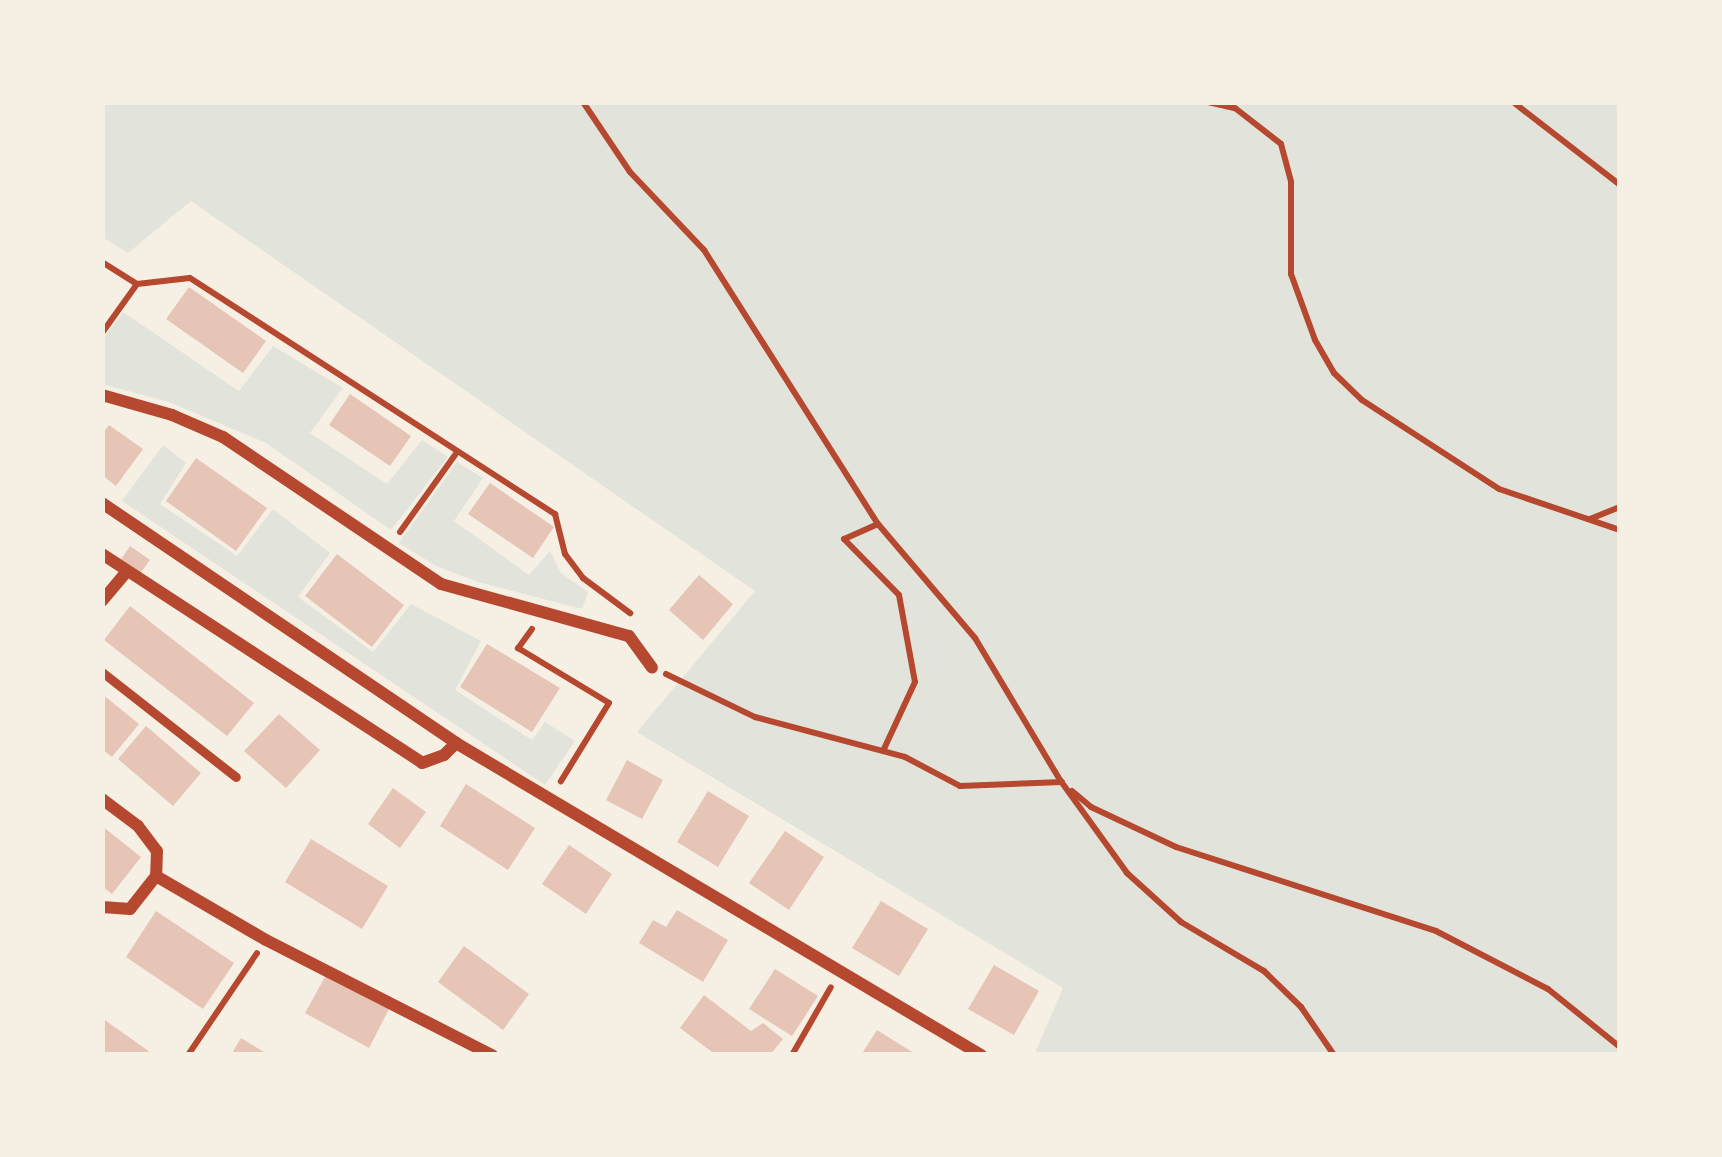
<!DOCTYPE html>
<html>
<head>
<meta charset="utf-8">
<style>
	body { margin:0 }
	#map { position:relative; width:1722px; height:1157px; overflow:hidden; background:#f6efe4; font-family:Literata,serif }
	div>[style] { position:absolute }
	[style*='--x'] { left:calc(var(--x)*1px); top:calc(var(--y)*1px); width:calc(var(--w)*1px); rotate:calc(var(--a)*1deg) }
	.green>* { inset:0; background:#e2e4dc }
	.building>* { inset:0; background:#e6c5b7 }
	.path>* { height:6px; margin:-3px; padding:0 3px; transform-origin:3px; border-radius:3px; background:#b5482f }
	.service>* { height:9px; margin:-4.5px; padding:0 4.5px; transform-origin:4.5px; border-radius:4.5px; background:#b5482f }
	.minor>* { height:12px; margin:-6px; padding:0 6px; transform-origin:6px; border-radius:6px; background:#b5482f }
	span { translate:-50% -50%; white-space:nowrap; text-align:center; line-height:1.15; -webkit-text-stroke:12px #f6efe4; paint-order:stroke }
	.frame { position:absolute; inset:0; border:105px solid #f6efe4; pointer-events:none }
</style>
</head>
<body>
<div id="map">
	<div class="green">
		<i style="clip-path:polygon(102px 102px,1620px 102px,1620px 1055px,1034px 1055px,1063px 988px,637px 732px,755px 591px,191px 201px,128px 253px,102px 237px)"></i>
		<i style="clip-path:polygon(123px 312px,239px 391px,273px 346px,343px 388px,310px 433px,387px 484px,422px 440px,448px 457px,391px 530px,266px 443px,169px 402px,102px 384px,102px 340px)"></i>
		<i style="clip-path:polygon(163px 445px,186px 463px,160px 504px,237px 556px,273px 509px,330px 553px,298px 597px,373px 652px,411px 604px,481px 641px,455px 690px,532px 740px,545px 722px,575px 741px,545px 785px,122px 501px)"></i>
		<i style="clip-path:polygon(457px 462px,483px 478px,454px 521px,529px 575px,550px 551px,561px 573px,588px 592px,582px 609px,478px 582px,436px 566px,399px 543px)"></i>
	</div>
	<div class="building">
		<i style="clip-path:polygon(189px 287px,266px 341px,243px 373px,166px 319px)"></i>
		<i style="clip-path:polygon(350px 394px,411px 436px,390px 466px,329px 425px)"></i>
		<i style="clip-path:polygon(109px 425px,143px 449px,116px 486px,102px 475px,102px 434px)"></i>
		<i style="clip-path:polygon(196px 458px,267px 508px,236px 551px,166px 501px)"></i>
		<i style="clip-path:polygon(490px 483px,554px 527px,533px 558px,468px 514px)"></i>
		<i style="clip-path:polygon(130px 546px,150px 560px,139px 575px,120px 561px)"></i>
		<i style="clip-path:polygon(337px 554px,404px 605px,372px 647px,305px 596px)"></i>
		<i style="clip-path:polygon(699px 575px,733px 604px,703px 640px,669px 610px)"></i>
		<i style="clip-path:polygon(130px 606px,254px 703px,227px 736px,104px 640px)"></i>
		<i style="clip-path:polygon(487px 644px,560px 688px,532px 732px,460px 687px)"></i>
		<i style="clip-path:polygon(102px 694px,139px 724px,112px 757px,102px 749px)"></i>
		<i style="clip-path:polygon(279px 714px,320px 750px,286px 788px,244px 751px)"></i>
		<i style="clip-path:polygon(146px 726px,201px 773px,173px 806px,118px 759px)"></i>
		<i style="clip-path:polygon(627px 760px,663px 780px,642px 819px,606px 800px)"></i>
		<i style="clip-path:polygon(466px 784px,535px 828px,508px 870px,440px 826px)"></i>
		<i style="clip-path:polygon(393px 788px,426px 812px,400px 848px,368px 824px)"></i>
		<i style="clip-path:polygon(708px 791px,749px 816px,718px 867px,677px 842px)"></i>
		<i style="clip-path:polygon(102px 826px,141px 857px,112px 894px,102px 886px)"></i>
		<i style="clip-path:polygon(785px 831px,824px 857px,789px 910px,749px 883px)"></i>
		<i style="clip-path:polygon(311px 839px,388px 886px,362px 929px,285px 882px)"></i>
		<i style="clip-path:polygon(569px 845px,612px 874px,586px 914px,542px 884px)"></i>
		<i style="clip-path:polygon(881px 901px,928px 929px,899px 976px,852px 948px)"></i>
		<i style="clip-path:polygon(677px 910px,728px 940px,703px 982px,639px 943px,653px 920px,666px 927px)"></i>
		<i style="clip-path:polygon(156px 911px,234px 963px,203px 1009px,126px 957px)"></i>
		<i style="clip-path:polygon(464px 946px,529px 994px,503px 1030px,438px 982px)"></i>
		<i style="clip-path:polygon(994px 965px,1039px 991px,1014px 1035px,968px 1009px)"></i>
		<i style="clip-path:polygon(775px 969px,818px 996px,792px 1036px,749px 1009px)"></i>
		<i style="clip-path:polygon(326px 975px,389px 1009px,369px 1048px,305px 1013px)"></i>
		<i style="clip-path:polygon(704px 995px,751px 1031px,763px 1023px,783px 1039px,770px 1055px,716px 1055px,680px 1028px)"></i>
		<i style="clip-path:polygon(102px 1018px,154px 1055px,102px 1055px)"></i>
		<i style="clip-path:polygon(877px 1030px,917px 1055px,861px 1055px)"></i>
		<i style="clip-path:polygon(241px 1038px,269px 1055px,231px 1055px)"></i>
	</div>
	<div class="path">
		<i style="--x:583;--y:102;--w:84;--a:56.1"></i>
		<i style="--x:630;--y:172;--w:108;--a:46.5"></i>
		<i style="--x:704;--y:250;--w:325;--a:57.6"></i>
		<i style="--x:878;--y:524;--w:150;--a:49.6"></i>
		<i style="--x:975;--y:638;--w:165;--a:59.1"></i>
		<i style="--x:1060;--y:780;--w:115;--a:54.2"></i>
		<i style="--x:1127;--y:873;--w:73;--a:42.2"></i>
		<i style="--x:1181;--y:922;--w:96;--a:30.6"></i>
		<i style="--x:1264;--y:971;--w:52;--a:44.2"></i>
		<i style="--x:1301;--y:1007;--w:58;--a:55.5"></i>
		<i style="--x:1208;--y:102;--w:28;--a:13"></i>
		<i style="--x:1235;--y:108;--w:58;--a:38"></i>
		<i style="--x:1281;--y:144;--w:39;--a:75"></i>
		<i style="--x:1291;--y:182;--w:92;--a:90"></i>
		<i style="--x:1291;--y:274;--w:70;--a:70"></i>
		<i style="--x:1315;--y:340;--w:38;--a:60"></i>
		<i style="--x:1334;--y:373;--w:39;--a:44"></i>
		<i style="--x:1362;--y:400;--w:163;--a:33"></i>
		<i style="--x:1499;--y:489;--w:128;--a:18.7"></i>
		<i style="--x:1513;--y:102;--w:135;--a:37.8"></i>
		<i style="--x:102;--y:262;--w:41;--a:32.2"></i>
		<i style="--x:137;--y:284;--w:53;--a:-6.5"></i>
		<i style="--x:190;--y:278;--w:435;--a:32.9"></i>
		<i style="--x:555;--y:514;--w:41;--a:76"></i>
		<i style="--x:565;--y:554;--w:30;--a:53"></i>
		<i style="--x:583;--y:578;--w:59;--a:36.7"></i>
		<i style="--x:102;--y:333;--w:60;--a:-54.5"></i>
		<i style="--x:1590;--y:519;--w:32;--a:-22"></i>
		<i style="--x:878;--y:524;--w:37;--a:156"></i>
		<i style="--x:844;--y:539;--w:78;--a:45.5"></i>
		<i style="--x:899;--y:595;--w:88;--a:79.6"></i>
		<i style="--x:915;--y:682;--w:76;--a:114.9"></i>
		<i style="--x:400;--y:532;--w:95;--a:-54.5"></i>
		<i style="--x:532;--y:629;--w:24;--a:126"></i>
		<i style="--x:518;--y:648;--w:106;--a:31.1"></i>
		<i style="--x:609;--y:703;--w:92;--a:121.6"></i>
		<i style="--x:666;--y:674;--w:99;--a:25.8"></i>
		<i style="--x:755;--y:717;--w:155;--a:14.9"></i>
		<i style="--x:905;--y:757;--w:62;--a:27.8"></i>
		<i style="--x:960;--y:786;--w:102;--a:-2.2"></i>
		<i style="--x:1072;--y:791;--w:25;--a:40"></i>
		<i style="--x:1091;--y:807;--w:94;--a:25.2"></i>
		<i style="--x:1176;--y:847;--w:273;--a:17.9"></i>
		<i style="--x:1436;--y:931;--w:126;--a:27.4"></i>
		<i style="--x:1548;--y:989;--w:92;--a:38.9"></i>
		<i style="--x:188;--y:1055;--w:123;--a:-55.9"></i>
		<i style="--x:792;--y:1055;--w:78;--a:-60.2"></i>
	</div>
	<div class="service">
		<i style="--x:102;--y:672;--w:170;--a:38.1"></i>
	</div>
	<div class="minor">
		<i style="--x:102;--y:395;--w:73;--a:15.9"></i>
		<i style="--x:172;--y:415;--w:56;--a:23.3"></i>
		<i style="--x:223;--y:437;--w:263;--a:34"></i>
		<i style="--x:441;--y:584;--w:195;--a:15.5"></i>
		<i style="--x:629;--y:636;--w:39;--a:54"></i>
		<i style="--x:102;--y:503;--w:428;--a:34.1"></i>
		<i style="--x:456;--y:743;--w:611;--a:30.72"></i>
		<i style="--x:102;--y:554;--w:382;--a:33.1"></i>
		<i style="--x:422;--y:763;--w:23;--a:-20"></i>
		<i style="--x:444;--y:755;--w:17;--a:-45"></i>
		<i style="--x:102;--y:601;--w:38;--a:-50"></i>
		<i style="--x:102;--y:799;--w:45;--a:36.9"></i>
		<i style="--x:138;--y:826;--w:31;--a:53"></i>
		<i style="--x:157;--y:851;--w:25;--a:92"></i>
		<i style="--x:156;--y:876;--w:42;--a:128.2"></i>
		<i style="--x:130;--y:909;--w:28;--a:-176"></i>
		<i style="--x:156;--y:876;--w:127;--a:30.2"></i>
		<i style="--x:266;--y:940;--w:254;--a:27"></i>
	</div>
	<div class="frame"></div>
</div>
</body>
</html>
